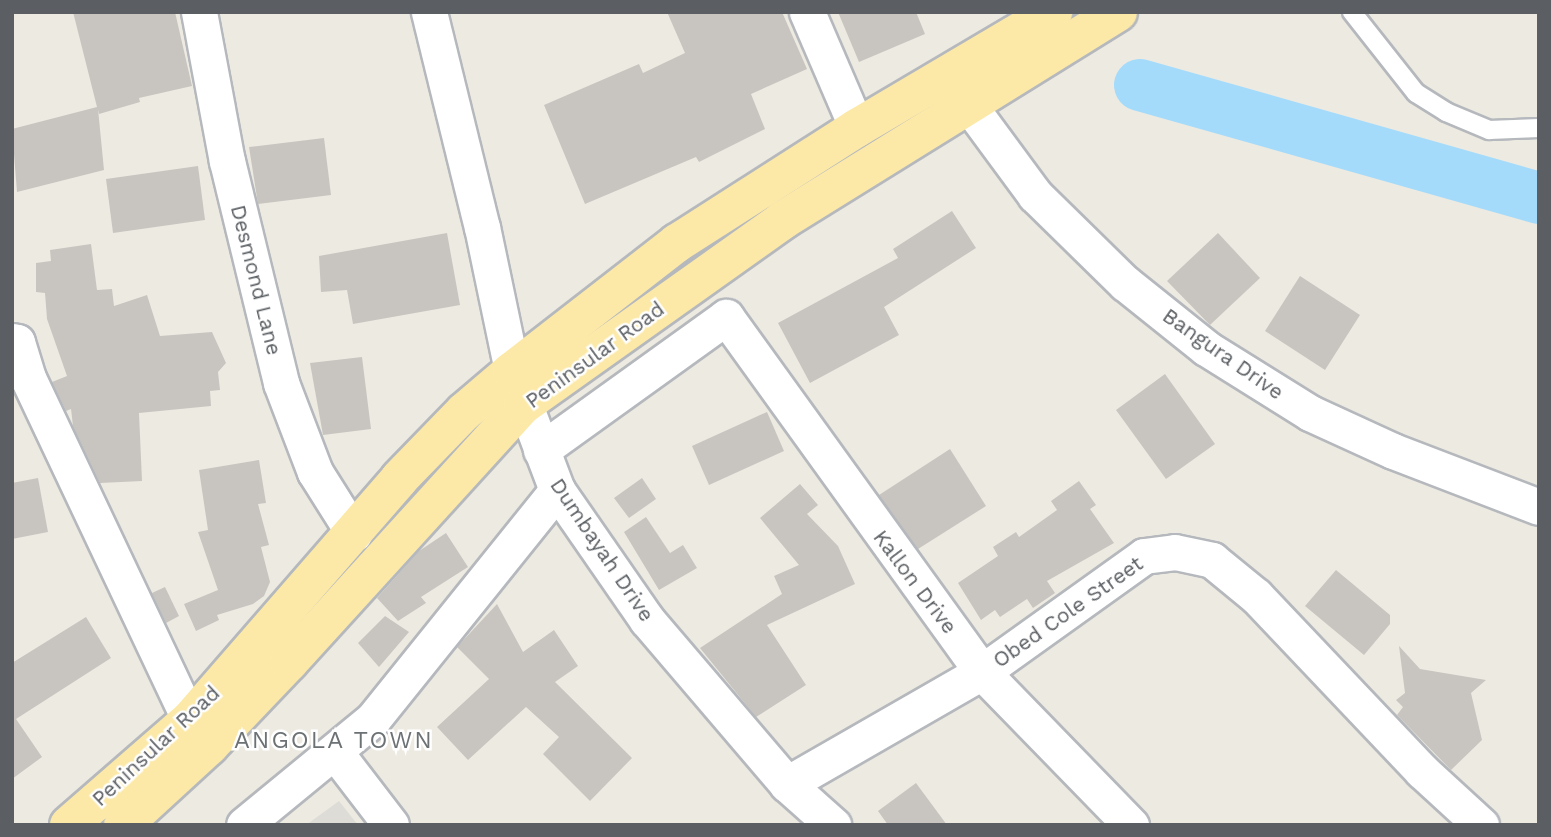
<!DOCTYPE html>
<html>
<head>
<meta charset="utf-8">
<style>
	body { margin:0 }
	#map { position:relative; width:1551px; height:837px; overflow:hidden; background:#edeae2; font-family:"Work Sans",sans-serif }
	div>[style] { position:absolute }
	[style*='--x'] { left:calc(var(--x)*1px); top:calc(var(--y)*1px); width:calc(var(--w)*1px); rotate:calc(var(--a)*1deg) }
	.industrial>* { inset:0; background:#dedcd7 }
	.river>* { height:52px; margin:-26px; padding:0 26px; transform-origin:26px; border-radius:26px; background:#a4dbfb }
	.building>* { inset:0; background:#c8c5c0 }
	.roads { filter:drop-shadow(2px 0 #b5b8bc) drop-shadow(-2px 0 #b5b8bc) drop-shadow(0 2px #b5b8bc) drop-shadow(0 -2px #b5b8bc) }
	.service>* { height:18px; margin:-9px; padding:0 9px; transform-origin:9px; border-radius:9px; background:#fff }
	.minor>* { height:35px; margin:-17.5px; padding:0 17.5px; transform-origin:17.5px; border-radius:17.5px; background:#fff }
	.primary>* { height:38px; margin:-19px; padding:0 19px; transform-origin:19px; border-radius:19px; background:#fce9a8 }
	span { translate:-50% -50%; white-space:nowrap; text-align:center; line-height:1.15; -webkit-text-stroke:5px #fff; paint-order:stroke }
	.street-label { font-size:21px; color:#5b5f63 }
	.quarter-label { font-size:24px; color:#6c7174; letter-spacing:2px }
	.frame { position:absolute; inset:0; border:14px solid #5b5f63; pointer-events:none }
</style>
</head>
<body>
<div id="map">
	<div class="industrial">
		<i style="clip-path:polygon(339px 801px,358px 825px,306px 825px)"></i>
	</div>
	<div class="river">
		<i style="--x:1140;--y:85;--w:415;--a:15.8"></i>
	</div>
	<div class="building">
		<i style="clip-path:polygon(73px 12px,175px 12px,192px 86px,139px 98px,140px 102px,99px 114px,98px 109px,104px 170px,17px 192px,12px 129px,97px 107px)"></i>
		<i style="clip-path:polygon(667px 12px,782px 12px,807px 69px,751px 94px,765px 129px,699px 162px,696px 157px,585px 204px,544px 105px,639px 64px,643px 73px,685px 53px)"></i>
		<i style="clip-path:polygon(838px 12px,916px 12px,925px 34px,859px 62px)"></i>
		<i style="clip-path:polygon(324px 138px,331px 195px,258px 204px,249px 147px)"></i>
		<i style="clip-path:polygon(198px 166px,205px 220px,113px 233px,106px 179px)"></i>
		<i style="clip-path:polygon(952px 211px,976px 248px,884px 307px,899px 335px,810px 383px,778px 323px,898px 258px,893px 249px)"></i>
		<i style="clip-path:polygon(447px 233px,460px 305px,353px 324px,347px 290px,321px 292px,319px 256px)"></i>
		<i style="clip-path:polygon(1218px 233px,1260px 278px,1210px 325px,1167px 281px)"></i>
		<i style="clip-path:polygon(91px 244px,97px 290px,112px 289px,114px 306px,147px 295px,160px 336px,212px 332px,226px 363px,218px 372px,220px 390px,210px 391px,211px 406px,139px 413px,142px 481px,100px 483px,73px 426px,71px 409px,66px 411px,52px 382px,67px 376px,47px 319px,45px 293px,36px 292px,36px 263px,51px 261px,50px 250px)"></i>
		<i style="clip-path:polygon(1300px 276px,1360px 315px,1325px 370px,1265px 331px)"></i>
		<i style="clip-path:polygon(362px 357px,371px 429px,323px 435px,310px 363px)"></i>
		<i style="clip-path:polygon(1165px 374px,1215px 444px,1166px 479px,1116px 410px)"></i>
		<i style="clip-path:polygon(767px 412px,784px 451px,709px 485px,692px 446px)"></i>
		<i style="clip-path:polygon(950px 449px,986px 506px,918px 549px,879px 495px)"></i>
		<i style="clip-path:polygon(259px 460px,266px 503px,258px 504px,269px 545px,261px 547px,270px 582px,264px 596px,253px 604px,217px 615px,219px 620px,196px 631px,184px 604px,218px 590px,198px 532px,208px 530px,199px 470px)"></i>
		<i style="clip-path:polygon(38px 478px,48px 532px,12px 539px,12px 483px)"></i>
		<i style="clip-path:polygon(642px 478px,656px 499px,629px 518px,614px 498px)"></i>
		<i style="clip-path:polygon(1079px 481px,1096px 505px,1090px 509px,1114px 543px,1047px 581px,1055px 593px,1033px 608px,1027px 599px,1000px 617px,995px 610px,981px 620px,958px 583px,998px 556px,993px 547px,1016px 532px,1019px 537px,1057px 510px,1051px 501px)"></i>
		<i style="clip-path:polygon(800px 484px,818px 505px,807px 514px,838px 546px,855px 584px,767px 625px,806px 685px,756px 717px,700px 648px,782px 594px,774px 576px,799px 565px,760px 518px)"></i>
		<i style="clip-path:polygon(646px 517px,670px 553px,683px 545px,697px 568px,659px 590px,624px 532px)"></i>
		<i style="clip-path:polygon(446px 533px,468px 567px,421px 597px,426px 603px,398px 621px,377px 598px,419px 551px)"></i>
		<i style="clip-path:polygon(1336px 570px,1390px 615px,1390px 624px,1364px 655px,1305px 606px)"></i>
		<i style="clip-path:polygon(165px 587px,179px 616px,166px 623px,152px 593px)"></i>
		<i style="clip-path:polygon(497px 604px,523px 652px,554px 630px,578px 666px,555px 682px,632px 758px,590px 801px,543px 754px,559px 737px,526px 707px,468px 760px,437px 727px,489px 679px,457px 647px)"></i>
		<i style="clip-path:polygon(385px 616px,409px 632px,379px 667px,358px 643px)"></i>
		<i style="clip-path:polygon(86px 617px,111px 658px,16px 719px,42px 757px,12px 779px,12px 663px)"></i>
		<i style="clip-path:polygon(1399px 646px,1420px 669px,1486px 680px,1471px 693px,1482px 740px,1451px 770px,1397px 715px,1403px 707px,1396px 700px,1405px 693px)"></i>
		<i style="clip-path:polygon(916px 783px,947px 825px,888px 825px,878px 811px)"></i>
	</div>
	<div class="roads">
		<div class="service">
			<i style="--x:1352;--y:12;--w:103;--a:51.7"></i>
			<i style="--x:1416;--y:93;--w:36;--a:32"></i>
			<i style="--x:1446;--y:112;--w:47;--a:22.7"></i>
			<i style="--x:1489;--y:130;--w:50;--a:-2.3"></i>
		</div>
		<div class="minor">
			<i style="--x:199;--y:12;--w:152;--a:79.4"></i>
			<i style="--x:227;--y:161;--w:228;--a:76.3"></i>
			<i style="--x:281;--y:383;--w:95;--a:69.1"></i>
			<i style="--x:315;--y:472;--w:73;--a:57.8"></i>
			<i style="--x:429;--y:12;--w:221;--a:76.2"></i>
			<i style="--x:482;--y:227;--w:147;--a:78.2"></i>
			<i style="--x:512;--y:371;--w:127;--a:69.3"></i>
			<i style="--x:557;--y:490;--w:158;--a:55.3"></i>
			<i style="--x:647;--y:620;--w:216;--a:49.5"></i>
			<i style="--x:787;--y:784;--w:62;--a:41.7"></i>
			<i style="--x:807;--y:12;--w:126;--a:66.7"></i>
			<i style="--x:951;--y:81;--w:142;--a:53.6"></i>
			<i style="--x:1035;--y:195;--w:126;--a:44.4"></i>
			<i style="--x:1125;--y:283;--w:104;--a:38.7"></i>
			<i style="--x:1206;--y:348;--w:123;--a:32"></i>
			<i style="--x:1310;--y:413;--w:91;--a:24.6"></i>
			<i style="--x:1393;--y:451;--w:156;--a:21"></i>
			<i style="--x:12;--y:341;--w:5;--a:11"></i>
			<i style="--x:17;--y:342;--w:38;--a:73"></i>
			<i style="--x:28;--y:378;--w:378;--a:64.7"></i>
			<i style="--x:541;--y:450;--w:228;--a:-35.7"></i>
			<i style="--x:726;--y:317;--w:438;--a:54.2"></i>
			<i style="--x:982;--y:672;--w:214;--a:45.8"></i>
			<i style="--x:335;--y:752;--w:92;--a:52.5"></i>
			<i style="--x:787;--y:784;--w:225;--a:-29.9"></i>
			<i style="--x:982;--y:672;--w:199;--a:-35.6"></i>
			<i style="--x:1144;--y:556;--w:31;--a:-7"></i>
			<i style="--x:1175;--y:552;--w:38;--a:12"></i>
			<i style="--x:1212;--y:560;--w:57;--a:39.3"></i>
			<i style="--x:1256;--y:596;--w:241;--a:46.5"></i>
			<i style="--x:1422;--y:771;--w:80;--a:42.5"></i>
			<i style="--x:244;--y:825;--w:167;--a:-39.4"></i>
			<i style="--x:373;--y:719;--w:294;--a:-51.2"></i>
		</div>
		<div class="primary">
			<i style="--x:69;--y:825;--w:160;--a:-41"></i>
			<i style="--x:190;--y:720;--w:320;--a:-49"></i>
			<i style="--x:400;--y:478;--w:92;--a:-45.9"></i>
			<i style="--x:464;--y:412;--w:63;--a:-40.5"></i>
			<i style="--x:512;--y:371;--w:209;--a:-37.8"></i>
			<i style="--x:677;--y:243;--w:214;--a:-32.6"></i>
			<i style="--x:857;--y:128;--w:228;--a:-30.6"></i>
			<i style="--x:123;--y:825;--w:117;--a:-42.6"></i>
			<i style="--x:209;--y:746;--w:116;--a:-46.4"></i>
			<i style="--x:289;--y:662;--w:348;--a:-47.7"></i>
			<i style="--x:523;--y:405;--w:319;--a:-35.4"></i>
			<i style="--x:783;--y:220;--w:394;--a:-31.8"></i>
		</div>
	</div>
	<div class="street-label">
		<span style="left:256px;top:280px;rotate:76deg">Desmond Lane</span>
		<span style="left:1223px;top:354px;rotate:35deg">Bangura Drive</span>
		<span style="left:595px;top:355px;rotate:-36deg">Peninsular Road</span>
		<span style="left:602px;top:550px;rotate:56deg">Dumbayah Drive</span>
		<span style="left:915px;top:582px;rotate:53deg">Kallon Drive</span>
		<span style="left:1068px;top:612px;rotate:-35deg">Obed Cole Street</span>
		<span style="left:156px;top:746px;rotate:-43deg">Peninsular Road</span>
	</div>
	<div class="quarter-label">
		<span style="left:334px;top:741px">ANGOLA TOWN</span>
	</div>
	<div class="frame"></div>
</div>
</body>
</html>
